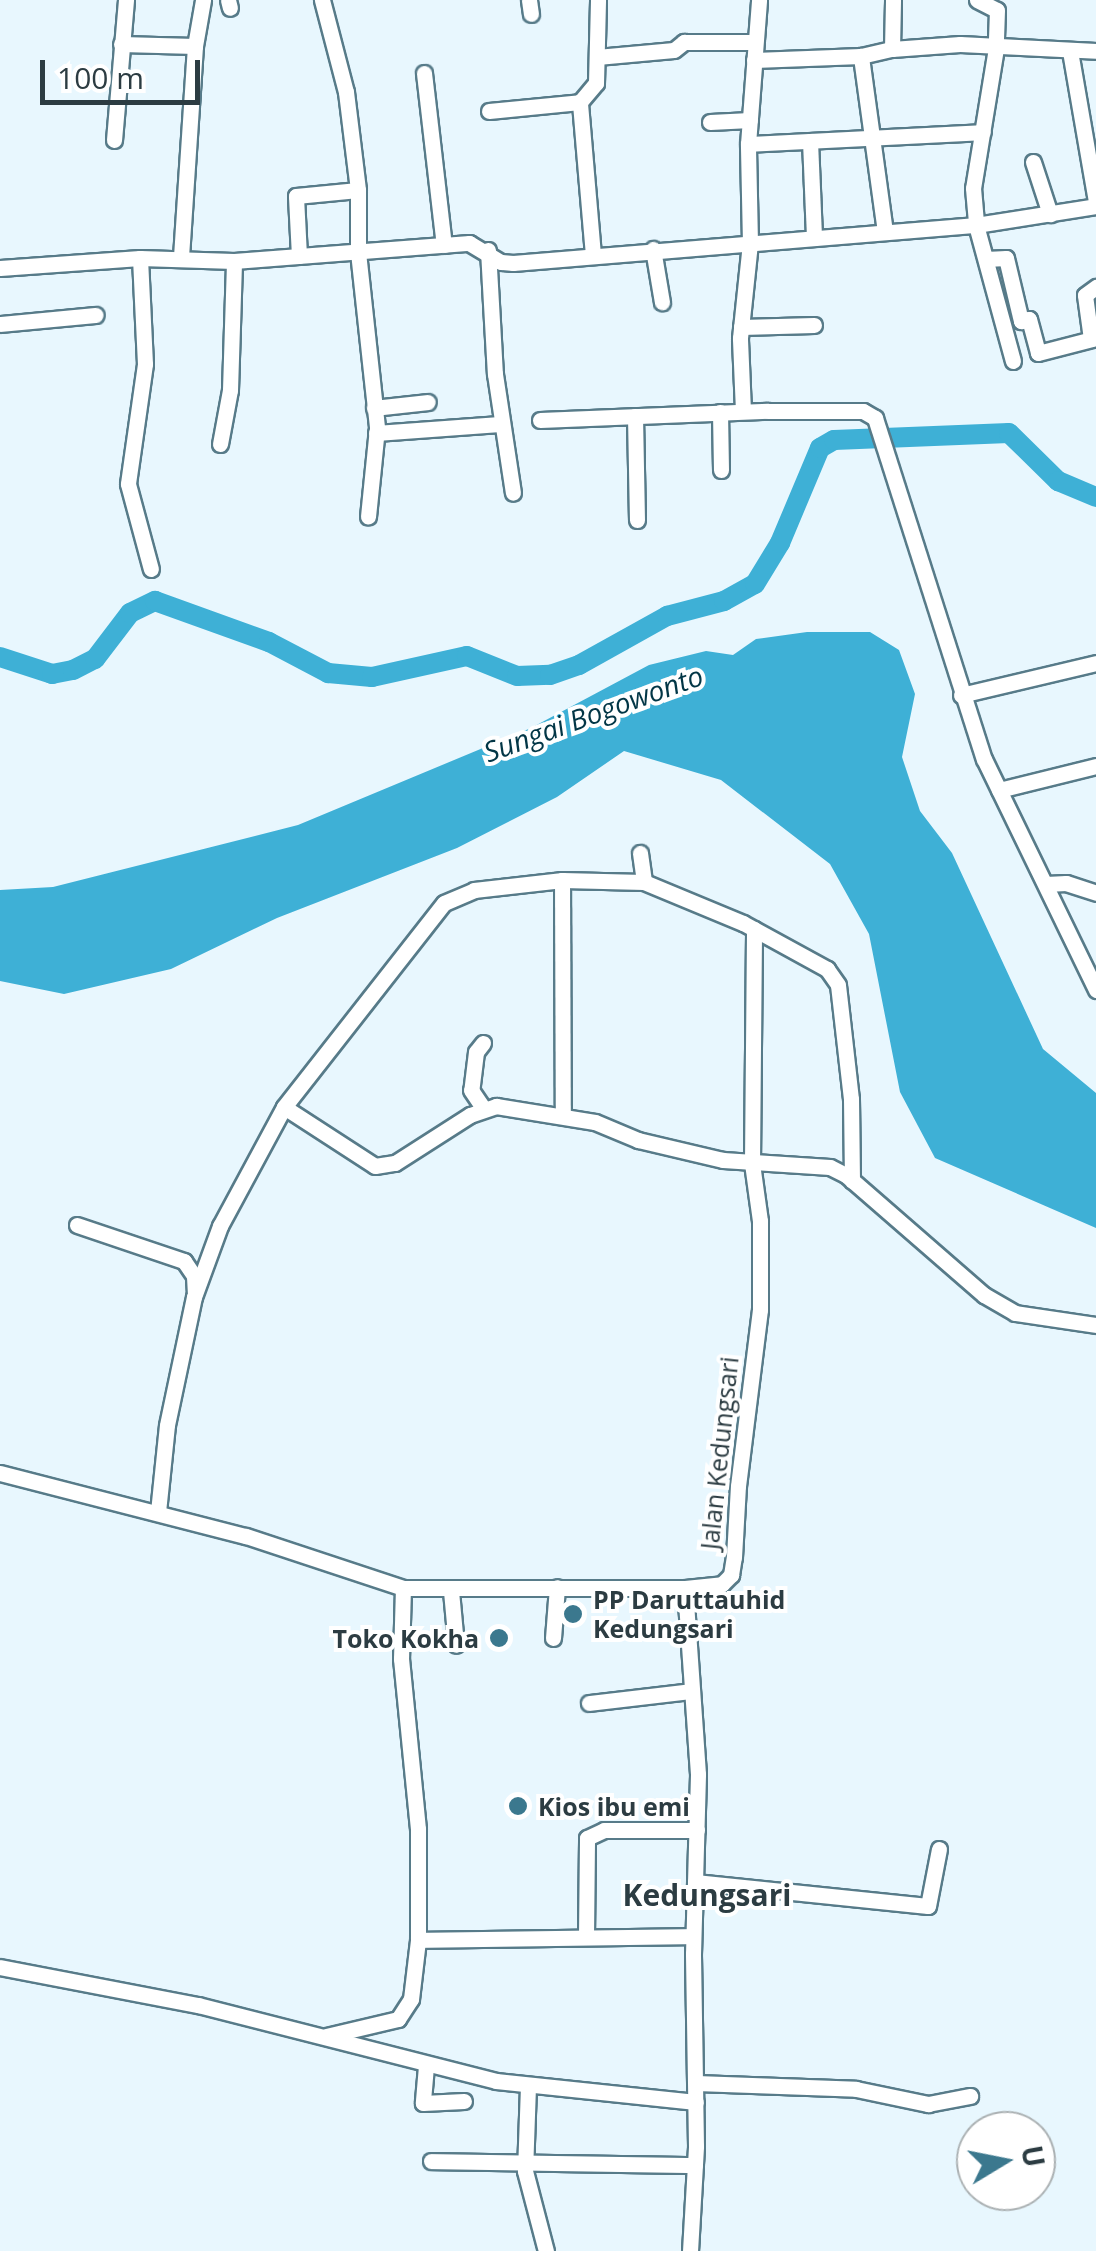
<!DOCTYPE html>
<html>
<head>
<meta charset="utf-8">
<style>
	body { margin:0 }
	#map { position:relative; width:1096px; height:2251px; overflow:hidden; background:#e8f7fe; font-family:"Open Sans",sans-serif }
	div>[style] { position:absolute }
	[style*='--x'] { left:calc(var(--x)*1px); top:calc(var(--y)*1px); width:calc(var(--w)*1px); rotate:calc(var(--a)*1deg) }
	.water>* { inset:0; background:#3eb0d6 }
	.river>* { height:20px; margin:-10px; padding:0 10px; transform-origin:10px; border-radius:10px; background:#3eb0d6 }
	.roads { filter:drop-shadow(2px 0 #577b89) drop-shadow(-2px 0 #577b89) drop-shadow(0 2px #577b89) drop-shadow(0 -2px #577b89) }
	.minor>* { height:15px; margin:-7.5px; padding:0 7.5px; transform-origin:7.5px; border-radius:7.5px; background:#fff }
	.dots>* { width:28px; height:28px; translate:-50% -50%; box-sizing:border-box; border:5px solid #fff; border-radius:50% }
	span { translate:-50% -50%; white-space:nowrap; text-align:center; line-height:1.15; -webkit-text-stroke:8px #fff; paint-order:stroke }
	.street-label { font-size:25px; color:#2c3c42 }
	.poi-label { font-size:25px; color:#2c3c42; font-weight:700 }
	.left { translate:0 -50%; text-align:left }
	.right { translate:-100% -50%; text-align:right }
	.water-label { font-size:28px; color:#023646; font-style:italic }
	.quarter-label { font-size:30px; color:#2c3c42; font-weight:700 }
	.north { position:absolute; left:956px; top:2111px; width:100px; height:100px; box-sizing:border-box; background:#fff; border:2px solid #abb1b3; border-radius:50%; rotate:80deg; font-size:28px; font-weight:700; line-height:40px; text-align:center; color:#2c3c42 }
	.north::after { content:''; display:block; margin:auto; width:35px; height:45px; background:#3b788e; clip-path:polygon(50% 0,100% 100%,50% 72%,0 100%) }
	.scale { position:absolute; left:40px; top:60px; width:160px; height:45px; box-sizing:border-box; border:5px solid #2c3c42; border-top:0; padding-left:12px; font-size:30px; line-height:35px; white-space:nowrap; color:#2c3c42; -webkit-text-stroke:8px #fff; paint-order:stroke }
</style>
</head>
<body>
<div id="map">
	<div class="water">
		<i style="clip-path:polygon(807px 632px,870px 632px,899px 650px,915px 694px,902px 757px,920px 811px,952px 853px,1043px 1049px,1096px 1093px,1096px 1228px,935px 1158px,900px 1092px,869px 934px,830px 864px,721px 780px,624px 751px,557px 797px,457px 848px,277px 918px,171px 969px,64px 994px,0 981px,0 890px,53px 887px,298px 825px,531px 728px,649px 665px,706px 651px,733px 655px,756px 639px)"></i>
	</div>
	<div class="river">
		<i style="--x:0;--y:657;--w:55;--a:18.1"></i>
		<i style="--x:52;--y:674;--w:21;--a:-11"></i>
		<i style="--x:73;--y:670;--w:25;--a:-27"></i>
		<i style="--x:95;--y:659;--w:58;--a:-52.7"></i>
		<i style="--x:130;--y:613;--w:28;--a:-26"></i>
		<i style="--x:155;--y:601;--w:121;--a:19.8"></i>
		<i style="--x:269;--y:642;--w:67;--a:27.7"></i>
		<i style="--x:328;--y:673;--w:44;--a:5.2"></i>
		<i style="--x:372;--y:677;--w:97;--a:-12.5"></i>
		<i style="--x:467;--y:656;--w:54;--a:21.8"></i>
		<i style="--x:517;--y:676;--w:33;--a:-2"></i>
		<i style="--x:550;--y:675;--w:31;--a:-19"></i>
		<i style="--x:579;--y:665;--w:101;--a:-29.1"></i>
		<i style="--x:667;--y:616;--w:59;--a:-14.7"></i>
		<i style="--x:724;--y:601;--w:35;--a:-29"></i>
		<i style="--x:755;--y:584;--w:48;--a:-58.6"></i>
		<i style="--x:780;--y:543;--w:103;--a:-67.2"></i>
		<i style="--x:820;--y:448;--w:16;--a:-30"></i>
		<i style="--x:834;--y:440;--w:175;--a:-2.3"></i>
		<i style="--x:1009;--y:433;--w:69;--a:44.4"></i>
		<i style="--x:1058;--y:481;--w:41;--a:22.8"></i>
	</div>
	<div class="roads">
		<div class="minor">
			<i style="--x:228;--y:0;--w:8;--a:76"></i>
			<i style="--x:322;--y:0;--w:95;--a:75.4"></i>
			<i style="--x:346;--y:92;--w:99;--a:83"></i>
			<i style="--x:358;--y:190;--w:62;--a:90"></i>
			<i style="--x:358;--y:252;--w:177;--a:83.8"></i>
			<i style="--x:377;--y:428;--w:89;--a:95.8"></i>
			<i style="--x:529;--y:0;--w:14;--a:82"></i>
			<i style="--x:977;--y:0;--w:22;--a:27"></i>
			<i style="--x:997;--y:10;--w:38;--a:92"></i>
			<i style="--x:996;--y:48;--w:142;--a:99.3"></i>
			<i style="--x:973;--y:188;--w:37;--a:85"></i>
			<i style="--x:976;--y:225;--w:141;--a:74.8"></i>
			<i style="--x:121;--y:44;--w:74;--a:1.5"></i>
			<i style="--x:195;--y:46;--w:213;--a:93.8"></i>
			<i style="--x:195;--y:46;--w:47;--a:-80.1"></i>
			<i style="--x:892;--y:49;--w:68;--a:-4.2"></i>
			<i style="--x:960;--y:44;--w:136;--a:2.9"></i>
			<i style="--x:1070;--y:51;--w:152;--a:80.2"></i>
			<i style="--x:597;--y:57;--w:77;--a:-5.2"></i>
			<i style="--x:674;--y:50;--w:13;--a:-39"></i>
			<i style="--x:684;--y:42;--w:71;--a:0"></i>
			<i style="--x:754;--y:60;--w:107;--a:-2.1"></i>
			<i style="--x:424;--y:73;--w:173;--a:83.4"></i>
			<i style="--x:489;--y:111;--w:91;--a:-5.6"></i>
			<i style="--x:710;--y:122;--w:40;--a:-2.9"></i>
			<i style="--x:114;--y:140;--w:141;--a:-85.1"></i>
			<i style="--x:810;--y:141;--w:97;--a:87.6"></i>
			<i style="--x:748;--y:144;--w:235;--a:-2.9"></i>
			<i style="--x:1033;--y:162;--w:55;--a:71.9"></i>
			<i style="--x:885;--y:232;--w:178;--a:-97.8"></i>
			<i style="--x:861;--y:56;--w:32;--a:-13"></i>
			<i style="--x:892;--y:49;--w:49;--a:-88.8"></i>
			<i style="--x:653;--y:249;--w:54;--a:80.4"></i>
			<i style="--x:488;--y:250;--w:124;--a:86.8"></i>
			<i style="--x:495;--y:374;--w:120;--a:81.4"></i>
			<i style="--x:593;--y:255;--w:154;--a:-94.9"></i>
			<i style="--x:580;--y:102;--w:25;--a:-50"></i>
			<i style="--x:596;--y:83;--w:83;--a:-88.6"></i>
			<i style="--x:299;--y:256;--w:60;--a:-92.9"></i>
			<i style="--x:296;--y:196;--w:62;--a:-5.5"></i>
			<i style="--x:140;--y:258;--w:106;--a:87.3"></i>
			<i style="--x:145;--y:364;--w:121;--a:98.1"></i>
			<i style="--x:128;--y:484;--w:88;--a:74.9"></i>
			<i style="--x:986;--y:259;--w:20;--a:-3"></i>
			<i style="--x:1006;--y:258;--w:65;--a:76.6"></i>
			<i style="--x:1021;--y:321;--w:8;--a:-14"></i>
			<i style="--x:1029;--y:319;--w:35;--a:75"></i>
			<i style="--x:1038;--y:353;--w:60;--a:-14.5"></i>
			<i style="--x:0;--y:268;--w:140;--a:-4.1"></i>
			<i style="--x:140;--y:258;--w:94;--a:1.8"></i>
			<i style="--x:234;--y:261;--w:236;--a:-4.4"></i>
			<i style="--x:469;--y:243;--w:37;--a:31"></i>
			<i style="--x:501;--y:262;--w:12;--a:5"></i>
			<i style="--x:513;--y:263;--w:465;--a:-4.7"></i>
			<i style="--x:976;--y:225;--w:121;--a:-9"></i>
			<i style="--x:0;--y:324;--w:96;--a:-5.4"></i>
			<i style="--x:741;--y:327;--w:73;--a:-1.6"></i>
			<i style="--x:1091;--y:339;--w:44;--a:-97.8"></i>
			<i style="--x:1085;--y:295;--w:14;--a:-36"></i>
			<i style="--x:374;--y:408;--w:54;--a:-6.3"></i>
			<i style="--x:743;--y:411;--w:73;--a:-92.4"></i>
			<i style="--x:740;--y:338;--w:96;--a:-84"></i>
			<i style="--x:750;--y:243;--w:99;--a:-91.2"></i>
			<i style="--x:748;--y:144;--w:144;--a:-85.6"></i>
			<i style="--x:720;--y:412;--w:58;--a:89"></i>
			<i style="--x:635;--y:416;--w:104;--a:88.9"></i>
			<i style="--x:540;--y:420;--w:228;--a:-2.3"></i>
			<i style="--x:768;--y:411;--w:95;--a:0"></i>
			<i style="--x:863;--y:411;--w:14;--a:30"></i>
			<i style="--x:875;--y:418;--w:358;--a:72.3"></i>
			<i style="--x:984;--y:759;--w:257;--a:64.1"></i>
			<i style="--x:376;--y:433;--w:124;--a:-4.2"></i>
			<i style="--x:220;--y:444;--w:55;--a:-79.5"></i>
			<i style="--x:230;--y:390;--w:129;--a:-88.2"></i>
			<i style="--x:961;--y:695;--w:139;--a:-13.3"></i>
			<i style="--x:999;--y:790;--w:100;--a:-13.9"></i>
			<i style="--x:640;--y:853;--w:29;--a:82"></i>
			<i style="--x:562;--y:880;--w:236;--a:89.8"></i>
			<i style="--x:1046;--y:884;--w:20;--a:-3"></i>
			<i style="--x:1066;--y:883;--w:32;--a:18"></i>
			<i style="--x:483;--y:1043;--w:11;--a:128"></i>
			<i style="--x:476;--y:1052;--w:38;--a:97"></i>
			<i style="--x:471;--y:1090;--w:23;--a:56"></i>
			<i style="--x:284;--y:1107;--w:259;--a:-51.9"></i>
			<i style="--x:444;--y:903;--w:33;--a:-23"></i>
			<i style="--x:474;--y:890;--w:89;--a:-6.5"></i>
			<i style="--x:562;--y:880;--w:82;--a:1.4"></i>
			<i style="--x:644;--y:882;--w:107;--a:22.5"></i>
			<i style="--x:743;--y:923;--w:96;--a:28.7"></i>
			<i style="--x:827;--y:969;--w:19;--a:55"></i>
			<i style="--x:838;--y:985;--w:115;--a:83.5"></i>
			<i style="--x:851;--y:1099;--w:82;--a:89.3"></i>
			<i style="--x:77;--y:1225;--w:113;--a:18.6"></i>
			<i style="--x:184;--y:1261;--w:18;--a:56"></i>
			<i style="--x:194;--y:1276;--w:17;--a:87"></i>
			<i style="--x:0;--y:1473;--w:254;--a:14.4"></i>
			<i style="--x:246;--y:1536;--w:165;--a:18.3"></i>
			<i style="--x:403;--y:1588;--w:282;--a:0"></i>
			<i style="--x:158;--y:1512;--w:87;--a:-84.1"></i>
			<i style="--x:167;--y:1425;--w:131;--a:-78.1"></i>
			<i style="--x:194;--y:1297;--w:76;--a:-69.9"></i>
			<i style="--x:220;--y:1226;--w:135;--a:-61.7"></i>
			<i style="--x:284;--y:1107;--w:108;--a:33"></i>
			<i style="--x:375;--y:1166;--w:20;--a:-9"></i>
			<i style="--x:395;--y:1163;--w:89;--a:-32.6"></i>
			<i style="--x:470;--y:1115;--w:28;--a:-19"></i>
			<i style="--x:496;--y:1106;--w:100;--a:9.2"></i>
			<i style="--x:595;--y:1122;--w:47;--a:22.7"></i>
			<i style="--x:638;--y:1140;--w:87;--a:13.2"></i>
			<i style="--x:723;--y:1160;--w:107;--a:3.7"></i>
			<i style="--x:830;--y:1167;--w:18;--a:27"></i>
			<i style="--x:846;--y:1175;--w:183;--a:41"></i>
			<i style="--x:984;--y:1295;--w:36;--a:30"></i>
			<i style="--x:1015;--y:1313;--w:82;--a:8.4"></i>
			<i style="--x:451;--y:1591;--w:54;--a:84.7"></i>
			<i style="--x:553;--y:1638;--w:51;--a:-85.5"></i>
			<i style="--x:589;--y:1703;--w:103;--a:-6.7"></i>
			<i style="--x:695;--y:1882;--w:234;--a:5.9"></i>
			<i style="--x:928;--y:1906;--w:58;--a:-79.1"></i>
			<i style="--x:586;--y:1937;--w:99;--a:-89.4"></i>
			<i style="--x:587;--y:1838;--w:19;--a:-25"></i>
			<i style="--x:604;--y:1830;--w:93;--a:0"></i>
			<i style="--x:418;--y:1940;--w:275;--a:-0.8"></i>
			<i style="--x:0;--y:1967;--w:202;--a:10.9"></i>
			<i style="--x:198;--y:2005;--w:308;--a:14.3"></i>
			<i style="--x:496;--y:2081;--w:201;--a:6"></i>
			<i style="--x:326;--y:2036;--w:74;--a:-13.3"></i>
			<i style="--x:398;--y:2019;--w:24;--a:-57"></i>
			<i style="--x:411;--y:1999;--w:59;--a:-83.2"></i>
			<i style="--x:418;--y:1940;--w:111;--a:-90"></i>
			<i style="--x:418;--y:1829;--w:171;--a:-95.7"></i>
			<i style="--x:401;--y:1659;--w:71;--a:-88.4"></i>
			<i style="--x:426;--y:2066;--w:37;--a:95"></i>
			<i style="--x:423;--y:2103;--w:41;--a:-2.8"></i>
			<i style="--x:696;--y:2083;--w:160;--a:2.1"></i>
			<i style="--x:856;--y:2089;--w:74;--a:11.8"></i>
			<i style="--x:928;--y:2104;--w:43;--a:-10.8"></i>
			<i style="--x:528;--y:2086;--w:85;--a:92"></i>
			<i style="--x:525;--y:2171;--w:83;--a:75.3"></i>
			<i style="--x:431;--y:2161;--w:264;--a:0.9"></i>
			<i style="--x:690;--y:2251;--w:105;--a:-86.7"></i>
			<i style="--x:696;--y:2146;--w:192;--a:-90.9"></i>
			<i style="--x:693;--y:1954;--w:180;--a:-88.4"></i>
			<i style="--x:698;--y:1774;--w:186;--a:-94"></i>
			<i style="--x:685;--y:1588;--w:37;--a:-6"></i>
			<i style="--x:722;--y:1584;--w:13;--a:-45"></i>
			<i style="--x:731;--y:1575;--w:18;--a:-81"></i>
			<i style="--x:734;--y:1557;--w:71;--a:-86.8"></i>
			<i style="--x:738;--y:1486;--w:177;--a:-82.9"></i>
			<i style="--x:760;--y:1310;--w:89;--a:-90"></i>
			<i style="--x:760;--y:1221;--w:59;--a:-97.9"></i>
			<i style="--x:752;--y:1163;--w:234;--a:-89.5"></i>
		</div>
	</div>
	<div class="dots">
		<i style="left:573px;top:1614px;background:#3b788e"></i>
		<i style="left:499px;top:1638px;background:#3b788e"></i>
		<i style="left:518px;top:1806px;background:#3b788e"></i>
	</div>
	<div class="street-label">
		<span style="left:719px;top:1453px;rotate:-84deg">Jalan Kedungsari</span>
	</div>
	<div class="poi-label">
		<span class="left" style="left:593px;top:1614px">PP Daruttauhid<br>Kedungsari</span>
		<span class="right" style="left:479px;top:1638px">Toko Kokha</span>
		<span class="left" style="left:538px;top:1806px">Kios ibu emi</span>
	</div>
	<div class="water-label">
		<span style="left:593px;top:713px;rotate:-20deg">Sungai Bogowonto</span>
	</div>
	<div class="quarter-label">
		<span style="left:707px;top:1895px">Kedungsari</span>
	</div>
	<div class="north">U</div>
	<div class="scale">100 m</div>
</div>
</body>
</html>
